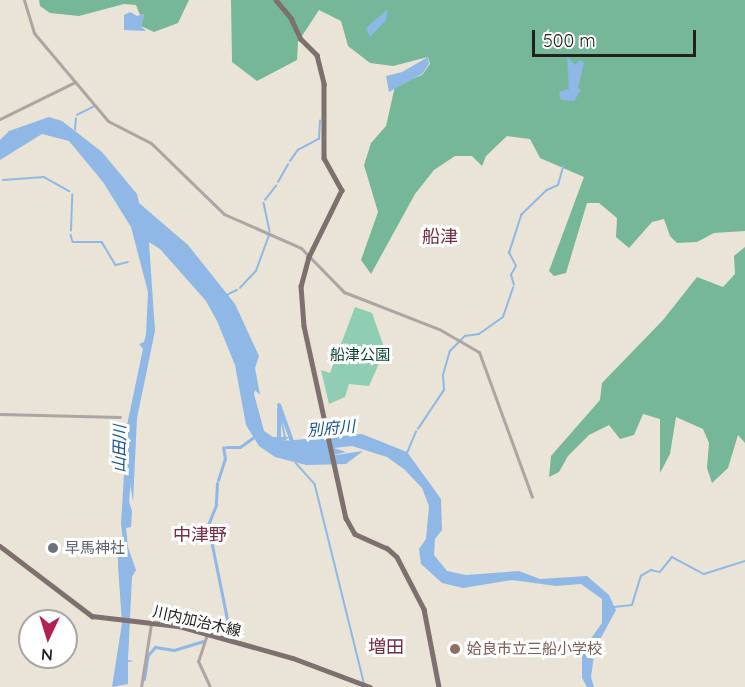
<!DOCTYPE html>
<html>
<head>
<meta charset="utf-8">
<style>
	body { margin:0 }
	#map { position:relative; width:745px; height:687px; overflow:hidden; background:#e9e4d5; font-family:Quicksand,"Noto Sans JP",sans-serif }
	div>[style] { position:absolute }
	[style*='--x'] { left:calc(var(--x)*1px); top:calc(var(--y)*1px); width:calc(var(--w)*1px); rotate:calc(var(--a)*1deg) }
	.green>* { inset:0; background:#8fceb2 }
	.forest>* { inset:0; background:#76b79a }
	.water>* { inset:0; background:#8fb8e6 }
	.stream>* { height:1.5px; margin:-0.75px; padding:0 0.75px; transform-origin:0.75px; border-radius:0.75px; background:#8fb8e6 }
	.canal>* { height:3px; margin:-1.5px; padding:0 1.5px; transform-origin:1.5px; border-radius:1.5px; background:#8fb8e6 }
	.river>* { height:4px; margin:-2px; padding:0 2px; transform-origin:2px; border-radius:2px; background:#8fb8e6 }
	.minor>* { height:3px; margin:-1.5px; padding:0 1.5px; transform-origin:1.5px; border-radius:1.5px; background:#aca5a4 }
	.major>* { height:4.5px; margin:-2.25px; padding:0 2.25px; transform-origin:2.25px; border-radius:2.25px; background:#7d706f }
	.dots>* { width:16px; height:16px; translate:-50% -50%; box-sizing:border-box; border:3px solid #fff; border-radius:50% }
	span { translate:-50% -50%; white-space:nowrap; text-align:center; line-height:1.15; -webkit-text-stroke:6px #fff; paint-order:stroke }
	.park-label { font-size:15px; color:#0b422f }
	.worship-label { font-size:15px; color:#5b616d }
	.left { translate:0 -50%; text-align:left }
	.street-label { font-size:15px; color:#22211c }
	.education-label { font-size:15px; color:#785e54 }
	.water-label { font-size:16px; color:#185189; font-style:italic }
	.quarter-label { font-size:18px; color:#742e3f }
	.north { position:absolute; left:18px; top:609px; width:60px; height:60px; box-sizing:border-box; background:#fff; border:2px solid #a7a6a4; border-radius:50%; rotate:184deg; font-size:16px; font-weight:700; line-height:24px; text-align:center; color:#22211c }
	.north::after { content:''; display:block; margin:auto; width:21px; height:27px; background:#b12151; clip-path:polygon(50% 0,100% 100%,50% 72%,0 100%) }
	.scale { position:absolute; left:532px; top:30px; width:164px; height:27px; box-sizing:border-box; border:3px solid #22211c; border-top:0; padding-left:8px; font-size:18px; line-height:21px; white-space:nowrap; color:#22211c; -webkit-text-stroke:4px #fff; paint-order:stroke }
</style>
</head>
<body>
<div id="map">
	<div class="green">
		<i style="clip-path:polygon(355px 307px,372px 313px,385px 350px,369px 386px,349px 384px,345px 397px,329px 404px,321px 370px,330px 373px)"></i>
	</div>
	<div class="forest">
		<i style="clip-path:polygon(39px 0,189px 0,178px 23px,154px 32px,141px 26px,144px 14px,140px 15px,136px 5px,124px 4px,79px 16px,50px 13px,40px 6px)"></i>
		<i style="clip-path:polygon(231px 0,745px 0,745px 231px,714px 233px,697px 242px,677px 243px,670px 236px,664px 219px,652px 222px,629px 248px,616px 237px,617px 218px,599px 203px,587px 203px,566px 273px,554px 276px,549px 271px,584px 177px,540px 158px,530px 139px,507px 136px,486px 156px,482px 166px,472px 156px,455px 156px,434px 170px,415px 194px,371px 274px,361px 260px,378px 212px,364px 165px,371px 143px,386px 126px,395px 86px,422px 75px,430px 64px,428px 57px,393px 66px,370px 63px,348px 46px,341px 21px,319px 10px,298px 42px,297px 60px,257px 81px,232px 62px)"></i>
		<i style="clip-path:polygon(745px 247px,745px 443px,738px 435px,728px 468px,712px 483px,707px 468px,709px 443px,703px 429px,676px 417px,670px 454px,660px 473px,660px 419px,643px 414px,634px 435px,620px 439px,609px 425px,589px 435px,568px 456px,559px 472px,549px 477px,551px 456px,600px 400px,602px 383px,663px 320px,697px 277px,723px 287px,735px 274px,734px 256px)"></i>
	</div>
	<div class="water">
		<i style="clip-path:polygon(388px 9px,386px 20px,370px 37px,366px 28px)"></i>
		<i style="clip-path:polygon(130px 12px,137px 16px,144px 14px,141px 26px,146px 31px,124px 30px,124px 15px)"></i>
		<i style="clip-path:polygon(428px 57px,429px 64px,422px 74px,389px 92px,386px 76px,402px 72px)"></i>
		<i style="clip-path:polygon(567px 57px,575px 65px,580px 60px,584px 63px,578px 88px,581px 90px,574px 101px,561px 100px,559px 92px,569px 89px)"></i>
		<i style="clip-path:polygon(49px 117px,62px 121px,102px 152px,137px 194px,139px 203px,188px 245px,235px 304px,259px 356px,255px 368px,260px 395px,255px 390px,254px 394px,264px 431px,273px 437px,290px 437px,283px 441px,362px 434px,407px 452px,441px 499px,442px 530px,435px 539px,434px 555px,447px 571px,466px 575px,519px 571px,540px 579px,587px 576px,609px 595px,616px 610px,595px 649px,591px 677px,594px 687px,587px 687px,582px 678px,582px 651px,602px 623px,602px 599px,581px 584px,556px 586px,512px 580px,463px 588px,442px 583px,421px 564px,419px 549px,426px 539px,429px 506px,422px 488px,405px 470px,387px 457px,352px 446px,334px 448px,346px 452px,329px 456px,363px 451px,346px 464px,306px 465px,275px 457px,259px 446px,246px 425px,235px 365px,217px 321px,206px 301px,160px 249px,149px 242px,155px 331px,137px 418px,133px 502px,130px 482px,127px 495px,132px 511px,131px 527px,126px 528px,128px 547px,136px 570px,132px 577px,128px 660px,134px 661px,128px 662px,128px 684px,112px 687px,122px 623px,118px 566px,118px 554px,124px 548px,121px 524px,127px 425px,143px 349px,139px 344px,144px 342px,146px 334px,148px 292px,131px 227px,103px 182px,69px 141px,42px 134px,0 160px,0 140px,9px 131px)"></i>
	</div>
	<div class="stream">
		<i style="--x:77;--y:115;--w:18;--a:-27"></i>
		<i style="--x:75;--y:130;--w:11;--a:-85"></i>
		<i style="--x:290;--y:161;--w:14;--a:-54"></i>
		<i style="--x:298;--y:150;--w:24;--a:-28"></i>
		<i style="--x:319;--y:139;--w:18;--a:-87"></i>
		<i style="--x:3;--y:180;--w:41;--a:-4.2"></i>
		<i style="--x:44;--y:177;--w:29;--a:29"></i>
		<i style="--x:278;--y:182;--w:20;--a:-60"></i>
		<i style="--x:265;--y:200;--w:18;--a:-52"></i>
		<i style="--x:264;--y:203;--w:29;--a:78"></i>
		<i style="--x:71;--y:231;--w:36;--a:-88"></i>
		<i style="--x:71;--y:235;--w:7;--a:74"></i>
		<i style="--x:73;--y:242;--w:29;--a:0"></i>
		<i style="--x:102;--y:242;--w:27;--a:59"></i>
		<i style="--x:116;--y:265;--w:12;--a:-14"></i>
		<i style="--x:514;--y:285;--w:10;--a:-107"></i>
		<i style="--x:511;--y:275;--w:10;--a:-61"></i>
		<i style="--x:516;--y:266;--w:15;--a:-118"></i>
		<i style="--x:509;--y:253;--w:40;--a:-72"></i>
		<i style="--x:521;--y:215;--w:36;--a:-44"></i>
		<i style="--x:547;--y:190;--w:12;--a:-24"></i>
		<i style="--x:558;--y:185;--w:19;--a:-74"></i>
		<i style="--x:240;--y:288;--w:23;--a:-47"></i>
		<i style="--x:256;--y:271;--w:37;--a:-70"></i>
		<i style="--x:227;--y:295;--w:11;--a:-27"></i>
		<i style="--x:279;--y:405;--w:38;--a:79"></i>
		<i style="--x:418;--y:429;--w:47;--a:-56.3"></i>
		<i style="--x:444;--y:390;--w:15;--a:-94"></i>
		<i style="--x:443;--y:375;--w:25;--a:-74"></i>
		<i style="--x:450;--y:351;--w:21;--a:-45"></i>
		<i style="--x:465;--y:336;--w:14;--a:-8"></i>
		<i style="--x:479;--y:334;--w:29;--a:-35"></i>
		<i style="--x:503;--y:317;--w:31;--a:-71"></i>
		<i style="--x:407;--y:453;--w:23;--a:-67"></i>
		<i style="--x:296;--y:463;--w:28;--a:48"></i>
		<i style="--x:315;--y:484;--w:204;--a:76.1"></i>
		<i style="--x:614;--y:607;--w:18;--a:-6"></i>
		<i style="--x:632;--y:605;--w:30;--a:-73"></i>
		<i style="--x:641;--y:576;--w:12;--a:-31"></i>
		<i style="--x:651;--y:570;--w:9;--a:13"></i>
		<i style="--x:660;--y:572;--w:19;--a:-51"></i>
		<i style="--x:672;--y:557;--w:36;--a:28"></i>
		<i style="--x:704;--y:574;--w:43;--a:-17.6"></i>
	</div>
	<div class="canal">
		<i style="--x:226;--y:447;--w:14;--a:0"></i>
		<i style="--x:240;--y:447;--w:17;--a:-36"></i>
		<i style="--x:218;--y:480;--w:22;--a:-72"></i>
		<i style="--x:225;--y:459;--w:12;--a:-99"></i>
		<i style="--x:217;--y:483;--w:22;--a:93"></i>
		<i style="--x:216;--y:505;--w:22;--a:112"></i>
		<i style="--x:208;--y:525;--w:106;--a:78.6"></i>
		<i style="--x:229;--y:629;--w:9;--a:103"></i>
		<i style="--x:144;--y:679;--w:24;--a:-81"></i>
		<i style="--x:148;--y:655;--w:11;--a:-49"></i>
		<i style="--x:155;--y:647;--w:19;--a:9"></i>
		<i style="--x:174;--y:650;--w:30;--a:-17"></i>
	</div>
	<div class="river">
		<i style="--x:279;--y:405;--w:41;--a:70.3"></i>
		<i style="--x:279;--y:441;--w:32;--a:-90"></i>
		<i style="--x:127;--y:503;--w:25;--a:-85"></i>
	</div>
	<div class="minor">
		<i style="--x:24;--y:0;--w:34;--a:73"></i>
		<i style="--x:34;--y:33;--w:115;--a:49.9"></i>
		<i style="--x:108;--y:121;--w:48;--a:27.1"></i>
		<i style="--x:151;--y:143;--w:102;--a:44.2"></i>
		<i style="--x:224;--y:214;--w:84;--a:23.8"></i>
		<i style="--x:301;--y:248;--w:62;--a:45.7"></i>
		<i style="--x:344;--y:292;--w:102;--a:21.3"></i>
		<i style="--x:439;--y:329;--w:46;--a:29.9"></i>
		<i style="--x:479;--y:352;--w:154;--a:69.9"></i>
		<i style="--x:0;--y:119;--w:84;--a:-26.3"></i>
		<i style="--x:0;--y:414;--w:120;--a:1.4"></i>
		<i style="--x:207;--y:634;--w:28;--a:108"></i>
		<i style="--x:198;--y:661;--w:29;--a:65"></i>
		<i style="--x:141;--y:687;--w:64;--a:-81"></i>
	</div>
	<div class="major">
		<i style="--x:276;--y:0;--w:23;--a:50"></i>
		<i style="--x:291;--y:18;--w:23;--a:65"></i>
		<i style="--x:301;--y:39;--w:23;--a:45"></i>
		<i style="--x:317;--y:55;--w:30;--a:76"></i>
		<i style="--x:324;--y:84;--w:74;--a:90"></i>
		<i style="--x:324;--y:158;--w:37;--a:61"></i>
		<i style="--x:342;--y:190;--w:75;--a:116.2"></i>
		<i style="--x:309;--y:257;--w:30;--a:105"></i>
		<i style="--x:301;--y:286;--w:40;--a:85.7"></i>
		<i style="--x:304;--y:326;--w:197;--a:77.7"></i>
		<i style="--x:346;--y:518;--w:18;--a:61"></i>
		<i style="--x:355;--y:534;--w:35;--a:24"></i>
		<i style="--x:387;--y:548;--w:13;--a:42"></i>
		<i style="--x:397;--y:557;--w:59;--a:62.6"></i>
		<i style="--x:424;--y:609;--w:79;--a:79.1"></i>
		<i style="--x:0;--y:546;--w:116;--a:37.3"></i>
		<i style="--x:92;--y:616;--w:88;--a:6.6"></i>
		<i style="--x:179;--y:626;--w:118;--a:15.7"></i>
		<i style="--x:293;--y:658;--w:82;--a:20.6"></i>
	</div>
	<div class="dots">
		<i style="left:53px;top:548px;background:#6b7280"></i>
		<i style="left:455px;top:649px;background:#8d6e63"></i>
	</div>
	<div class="park-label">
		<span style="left:360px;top:355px">船津公園</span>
	</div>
	<div class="worship-label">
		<span class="left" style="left:65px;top:548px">早馬神社</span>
	</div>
	<div class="street-label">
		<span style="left:197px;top:621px;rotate:13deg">川内加治木線</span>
	</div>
	<div class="education-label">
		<span class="left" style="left:467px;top:649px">姶良市立三船小学校</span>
	</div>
	<div class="water-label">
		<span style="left:331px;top:428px;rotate:-5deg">別府川</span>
		<span style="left:119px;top:449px;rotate:-89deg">山田川</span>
	</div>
	<div class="quarter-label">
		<span style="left:440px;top:237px">船津</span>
		<span style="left:200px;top:535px">中津野</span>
		<span style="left:386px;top:647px">増田</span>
	</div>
	<div class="north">N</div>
	<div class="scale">500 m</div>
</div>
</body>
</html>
